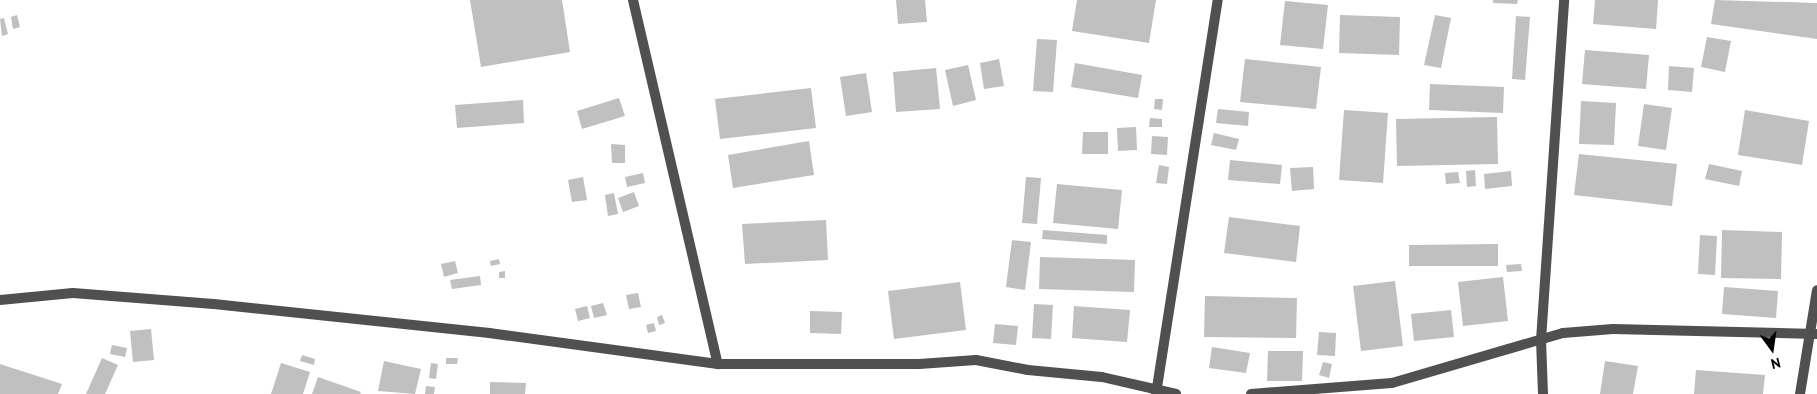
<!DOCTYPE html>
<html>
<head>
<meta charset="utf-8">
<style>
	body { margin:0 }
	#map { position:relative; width:1817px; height:394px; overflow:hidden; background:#fff; font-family:"PT Sans",sans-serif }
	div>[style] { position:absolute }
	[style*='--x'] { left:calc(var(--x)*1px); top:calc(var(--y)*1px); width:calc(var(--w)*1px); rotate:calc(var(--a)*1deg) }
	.building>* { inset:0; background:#c0c0c0 }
	.street>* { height:10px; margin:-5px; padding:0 5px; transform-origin:5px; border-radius:5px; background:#505050 }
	span { translate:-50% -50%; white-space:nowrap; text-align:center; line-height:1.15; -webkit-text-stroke:5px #fff; paint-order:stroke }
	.north { position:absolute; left:1747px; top:324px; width:50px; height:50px; -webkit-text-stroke:4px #fff; paint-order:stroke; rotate:166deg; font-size:14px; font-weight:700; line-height:20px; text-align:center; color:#000 }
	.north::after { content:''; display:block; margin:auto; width:18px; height:22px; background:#000; clip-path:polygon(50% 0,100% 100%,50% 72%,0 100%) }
</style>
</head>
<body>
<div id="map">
	<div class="building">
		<i style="clip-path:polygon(470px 0,562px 0,570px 52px,481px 67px)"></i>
		<i style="clip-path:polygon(896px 0,925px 0,927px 22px,898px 24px)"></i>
		<i style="clip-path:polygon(1077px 0,1156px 0,1149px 43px,1072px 31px)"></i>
		<i style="clip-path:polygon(1493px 0,1518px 0,1517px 4px,1493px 3px)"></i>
		<i style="clip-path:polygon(1595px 0,1658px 0,1656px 29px,1593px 24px)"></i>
		<i style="clip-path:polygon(1715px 0,1817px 3px,1817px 39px,1711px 24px)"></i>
		<i style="clip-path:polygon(1285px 1px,1328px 5px,1323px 49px,1280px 45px)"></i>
		<i style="clip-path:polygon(17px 15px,20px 27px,13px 29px,11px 17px)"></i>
		<i style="clip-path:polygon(1340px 15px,1400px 17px,1399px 55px,1339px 53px)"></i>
		<i style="clip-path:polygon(1435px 15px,1451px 18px,1441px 68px,1424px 65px)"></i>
		<i style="clip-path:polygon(1516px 16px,1530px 17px,1525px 80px,1512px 79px)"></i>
		<i style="clip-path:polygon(4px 18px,8px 34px,2px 36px,0 19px)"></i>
		<i style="clip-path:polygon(1707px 37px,1731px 41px,1725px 72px,1701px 67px)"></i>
		<i style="clip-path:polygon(1037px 39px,1057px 40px,1053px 92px,1033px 91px)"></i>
		<i style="clip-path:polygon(1585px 50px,1649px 55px,1646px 89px,1582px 84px)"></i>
		<i style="clip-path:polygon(999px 59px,1004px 86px,984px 89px,980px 63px)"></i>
		<i style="clip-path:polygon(1245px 59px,1321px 67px,1316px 109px,1240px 102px)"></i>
		<i style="clip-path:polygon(1075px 63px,1142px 75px,1138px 98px,1071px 87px)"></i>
		<i style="clip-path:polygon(968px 65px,976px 100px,953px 106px,945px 70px)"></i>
		<i style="clip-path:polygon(1669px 66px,1694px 68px,1692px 92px,1668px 90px)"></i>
		<i style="clip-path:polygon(936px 68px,940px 109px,896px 112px,893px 72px)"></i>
		<i style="clip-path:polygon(866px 73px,872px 112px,846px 116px,840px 77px)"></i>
		<i style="clip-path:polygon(1430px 84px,1504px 87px,1503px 113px,1429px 110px)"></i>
		<i style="clip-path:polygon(811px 88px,816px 128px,720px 139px,715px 99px)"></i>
		<i style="clip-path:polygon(619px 98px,625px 116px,582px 129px,577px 111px)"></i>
		<i style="clip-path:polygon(1155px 99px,1163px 99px,1162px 110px,1154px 109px)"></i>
		<i style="clip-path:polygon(523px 100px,524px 123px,457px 128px,455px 105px)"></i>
		<i style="clip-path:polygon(1581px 101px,1616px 103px,1614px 145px,1579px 144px)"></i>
		<i style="clip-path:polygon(1644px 104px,1672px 108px,1666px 150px,1638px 146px)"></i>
		<i style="clip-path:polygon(1218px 109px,1249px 112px,1248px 126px,1216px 123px)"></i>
		<i style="clip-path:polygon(1344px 110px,1388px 113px,1383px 183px,1339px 180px)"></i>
		<i style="clip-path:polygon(1745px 110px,1809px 121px,1802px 165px,1738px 155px)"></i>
		<i style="clip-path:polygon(1497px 117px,1498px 164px,1397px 166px,1396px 119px)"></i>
		<i style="clip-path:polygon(1150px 118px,1162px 119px,1162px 127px,1149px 127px)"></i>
		<i style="clip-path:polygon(1136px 127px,1137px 150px,1118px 151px,1117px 128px)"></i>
		<i style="clip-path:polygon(1083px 132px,1108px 132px,1108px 154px,1082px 154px)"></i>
		<i style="clip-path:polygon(1214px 133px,1239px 139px,1236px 150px,1211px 145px)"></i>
		<i style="clip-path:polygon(1152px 136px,1168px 137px,1167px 155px,1151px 154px)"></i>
		<i style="clip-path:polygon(809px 141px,814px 175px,733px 188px,728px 155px)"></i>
		<i style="clip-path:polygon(611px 144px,625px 145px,625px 163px,612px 163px)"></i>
		<i style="clip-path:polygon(1579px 154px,1677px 164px,1672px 206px,1574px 195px)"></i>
		<i style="clip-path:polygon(1230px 160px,1282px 165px,1280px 184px,1228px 180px)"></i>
		<i style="clip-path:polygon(1709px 164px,1742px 171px,1739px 186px,1705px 179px)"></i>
		<i style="clip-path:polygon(1159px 165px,1169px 167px,1167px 184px,1156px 183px)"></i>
		<i style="clip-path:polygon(1313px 167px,1314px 189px,1292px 191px,1290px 168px)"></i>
		<i style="clip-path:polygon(1475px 170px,1476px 186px,1467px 187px,1466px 171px)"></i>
		<i style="clip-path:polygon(1511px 171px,1512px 186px,1485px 189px,1484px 174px)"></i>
		<i style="clip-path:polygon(1458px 172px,1460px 183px,1446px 184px,1445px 173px)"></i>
		<i style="clip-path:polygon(643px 173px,645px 183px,627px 187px,625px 177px)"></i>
		<i style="clip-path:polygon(583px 177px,587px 200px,572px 202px,568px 180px)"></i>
		<i style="clip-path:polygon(1026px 177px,1041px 178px,1037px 224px,1022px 223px)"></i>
		<i style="clip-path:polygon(1057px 184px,1122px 190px,1118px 229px,1053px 223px)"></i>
		<i style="clip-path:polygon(634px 192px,639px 206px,623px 212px,618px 198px)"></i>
		<i style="clip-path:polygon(614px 193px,618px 214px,608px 216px,605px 195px)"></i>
		<i style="clip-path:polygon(1229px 217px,1300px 226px,1296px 262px,1224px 253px)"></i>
		<i style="clip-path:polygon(826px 220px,828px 260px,745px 264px,742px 224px)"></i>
		<i style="clip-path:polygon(1043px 230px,1107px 235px,1107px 244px,1042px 239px)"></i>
		<i style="clip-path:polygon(1722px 230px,1782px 232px,1781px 279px,1721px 278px)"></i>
		<i style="clip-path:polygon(1700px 235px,1717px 236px,1715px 275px,1698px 274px)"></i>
		<i style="clip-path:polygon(1012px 240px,1031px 242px,1025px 290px,1006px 287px)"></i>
		<i style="clip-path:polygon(1498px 244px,1498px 266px,1409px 266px,1409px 245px)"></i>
		<i style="clip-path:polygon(1040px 257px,1135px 260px,1134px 292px,1039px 289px)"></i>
		<i style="clip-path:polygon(499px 259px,500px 264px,491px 266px,490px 261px)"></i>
		<i style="clip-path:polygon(455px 261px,458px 273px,444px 277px,441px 264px)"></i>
		<i style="clip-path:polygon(1521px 264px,1522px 271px,1507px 272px,1506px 265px)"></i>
		<i style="clip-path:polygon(505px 271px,505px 278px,499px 278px,499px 272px)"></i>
		<i style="clip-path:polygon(480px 276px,481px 285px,452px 289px,450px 280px)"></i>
		<i style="clip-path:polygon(1503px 277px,1508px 321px,1463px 326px,1458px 282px)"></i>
		<i style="clip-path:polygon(1395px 281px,1403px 346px,1361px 351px,1353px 286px)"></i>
		<i style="clip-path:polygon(960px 282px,966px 330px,894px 339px,888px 291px)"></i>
		<i style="clip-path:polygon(1724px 287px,1778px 291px,1776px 318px,1722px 314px)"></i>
		<i style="clip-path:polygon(638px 293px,641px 307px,629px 309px,626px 295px)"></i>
		<i style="clip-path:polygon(1205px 296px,1297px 298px,1296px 338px,1204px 337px)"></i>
		<i style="clip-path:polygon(603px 303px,607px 315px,594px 318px,591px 306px)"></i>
		<i style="clip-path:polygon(1034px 304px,1053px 305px,1051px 339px,1032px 338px)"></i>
		<i style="clip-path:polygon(587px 306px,590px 318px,578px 321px,575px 309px)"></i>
		<i style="clip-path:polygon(1074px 306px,1130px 310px,1127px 342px,1072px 338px)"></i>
		<i style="clip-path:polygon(1451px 310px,1454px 337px,1414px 341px,1411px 314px)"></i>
		<i style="clip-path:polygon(810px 311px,842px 312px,841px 334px,810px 333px)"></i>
		<i style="clip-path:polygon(662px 315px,665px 323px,659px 325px,657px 317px)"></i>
		<i style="clip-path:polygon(654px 323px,656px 331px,648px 333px,646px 325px)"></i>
		<i style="clip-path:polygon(995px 324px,1018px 326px,1016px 345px,993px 343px)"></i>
		<i style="clip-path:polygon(151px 329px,154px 360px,133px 362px,130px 331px)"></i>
		<i style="clip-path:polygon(1319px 332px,1336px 333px,1335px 356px,1317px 355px)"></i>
		<i style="clip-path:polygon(112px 345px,127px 348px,125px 357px,110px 354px)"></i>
		<i style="clip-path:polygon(1212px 347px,1250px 353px,1246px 373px,1209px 368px)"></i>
		<i style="clip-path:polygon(1268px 351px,1303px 351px,1302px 381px,1267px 381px)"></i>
		<i style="clip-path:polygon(302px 355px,315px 359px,314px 365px,300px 361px)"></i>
		<i style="clip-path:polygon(102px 358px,118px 365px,105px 394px,86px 394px)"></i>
		<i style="clip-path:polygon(446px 358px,458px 358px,457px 364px,446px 364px)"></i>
		<i style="clip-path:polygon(384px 361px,421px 369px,415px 394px,378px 391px)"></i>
		<i style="clip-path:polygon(1605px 361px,1638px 366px,1633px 394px,1600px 394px)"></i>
		<i style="clip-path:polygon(1323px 362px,1332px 364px,1329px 378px,1319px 375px)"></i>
		<i style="clip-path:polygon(281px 363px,310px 372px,303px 394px,271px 394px)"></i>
		<i style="clip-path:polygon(431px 363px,438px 364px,436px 379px,429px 378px)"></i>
		<i style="clip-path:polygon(0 364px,62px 384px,58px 394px,0 394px)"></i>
		<i style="clip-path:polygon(1696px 370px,1765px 375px,1763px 394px,1694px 394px)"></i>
		<i style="clip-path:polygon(318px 377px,361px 392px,360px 394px,312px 394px)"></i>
		<i style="clip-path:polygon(490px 382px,526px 383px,525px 394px,490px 394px)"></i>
		<i style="clip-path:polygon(426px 386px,435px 387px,434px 394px,425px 394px)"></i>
	</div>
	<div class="street">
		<i style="--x:633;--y:0;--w:374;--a:76.9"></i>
		<i style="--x:0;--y:300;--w:73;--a:-5.5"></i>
		<i style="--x:73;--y:293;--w:141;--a:4.5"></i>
		<i style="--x:214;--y:304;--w:277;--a:6"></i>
		<i style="--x:489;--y:333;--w:231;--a:7.7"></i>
		<i style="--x:718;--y:364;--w:201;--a:0"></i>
		<i style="--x:919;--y:364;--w:57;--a:-4"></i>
		<i style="--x:976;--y:360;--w:53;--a:10.9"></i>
		<i style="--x:1028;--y:370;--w:74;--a:5.4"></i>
		<i style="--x:1102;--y:377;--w:76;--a:12.9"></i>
		<i style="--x:1156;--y:394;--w:399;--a:-81.1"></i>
		<i style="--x:1251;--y:394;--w:141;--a:-4.5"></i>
		<i style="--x:1392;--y:383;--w:178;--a:-16.3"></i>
		<i style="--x:1563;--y:333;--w:50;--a:-4.6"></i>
		<i style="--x:1613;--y:329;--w:204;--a:1.4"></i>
		<i style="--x:1543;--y:394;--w:54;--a:-92.1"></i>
		<i style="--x:1541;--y:340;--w:341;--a:-86.1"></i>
		<i style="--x:1800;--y:394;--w:105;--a:-80.7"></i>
	</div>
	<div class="north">N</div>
</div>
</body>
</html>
